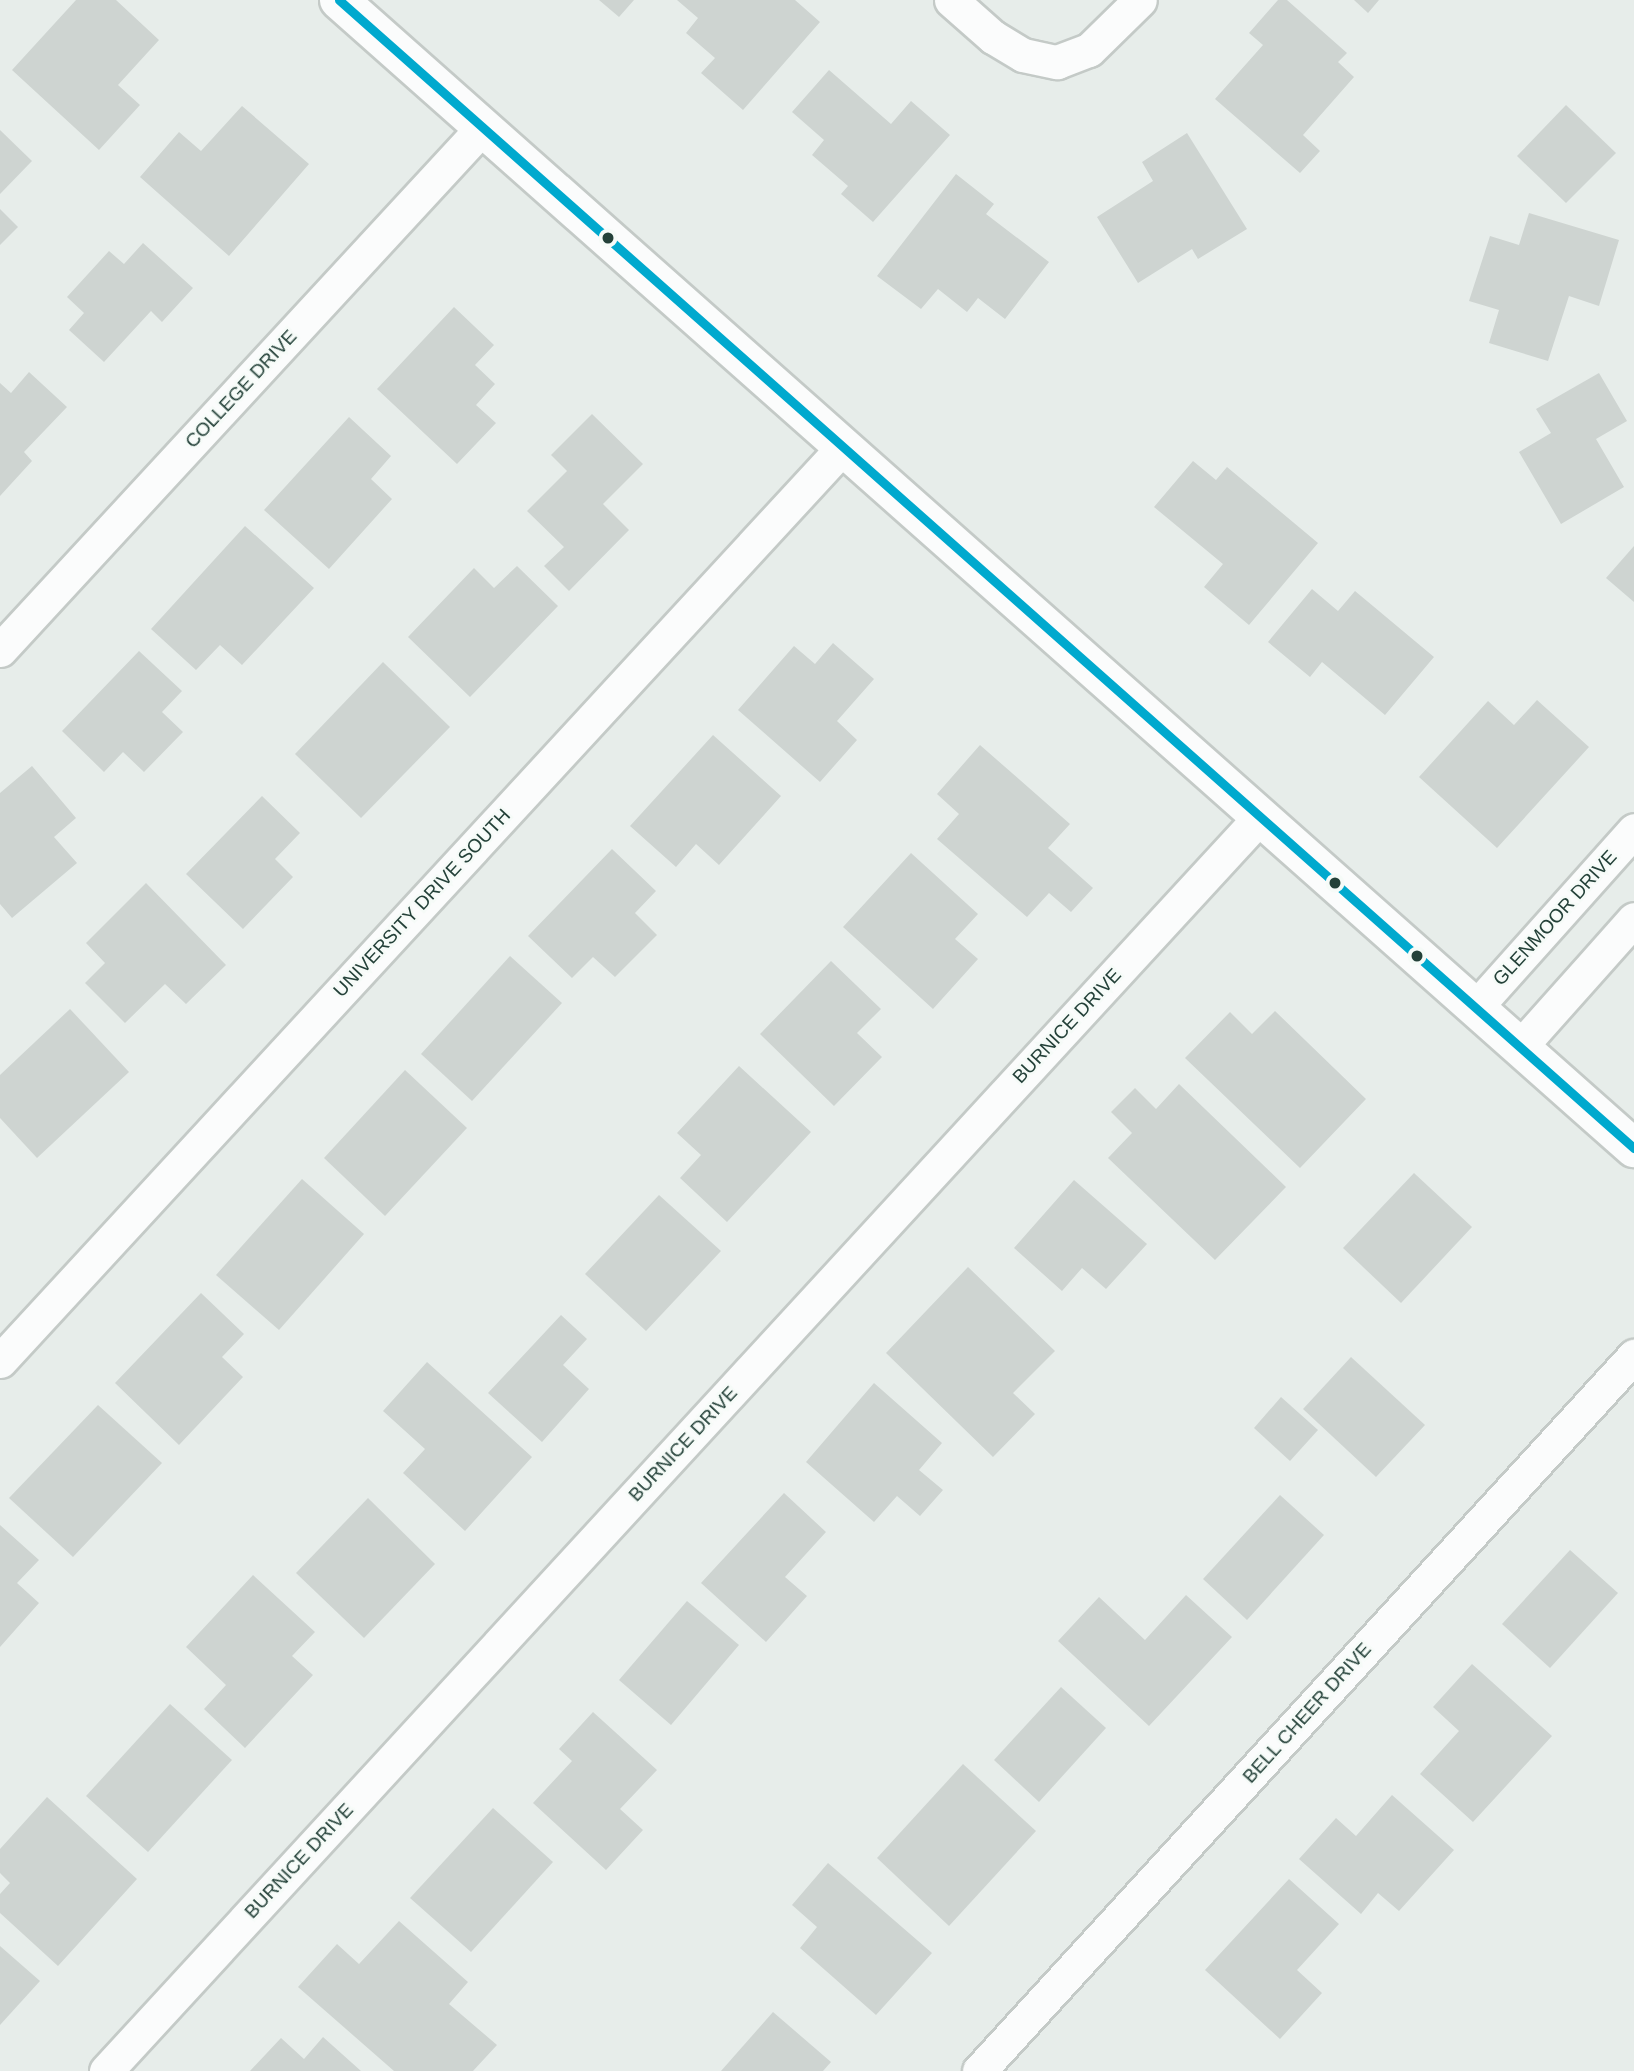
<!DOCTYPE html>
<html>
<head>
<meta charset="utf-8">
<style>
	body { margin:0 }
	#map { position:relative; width:1634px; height:2071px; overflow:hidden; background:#e7edea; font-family:Arial,sans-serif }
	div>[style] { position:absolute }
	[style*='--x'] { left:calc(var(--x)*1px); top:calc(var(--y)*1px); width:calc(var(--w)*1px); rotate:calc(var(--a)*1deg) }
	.building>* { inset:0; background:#ced4d1 }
	.roads { filter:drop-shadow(2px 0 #c4cac7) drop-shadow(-2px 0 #c4cac7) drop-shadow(0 2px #c4cac7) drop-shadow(0 -2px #c4cac7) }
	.street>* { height:33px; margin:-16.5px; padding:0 16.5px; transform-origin:16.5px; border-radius:16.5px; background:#fbfcfc }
	.secondary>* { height:38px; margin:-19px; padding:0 19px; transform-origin:19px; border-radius:19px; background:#fbfcfc }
	.bus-1>* { height:9px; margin:-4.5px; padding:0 4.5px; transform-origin:4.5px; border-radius:4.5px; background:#00a9ce }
	.dots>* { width:19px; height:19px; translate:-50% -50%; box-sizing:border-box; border:4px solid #f6fbf8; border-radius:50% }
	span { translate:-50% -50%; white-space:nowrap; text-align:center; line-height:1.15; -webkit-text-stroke:5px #f6fbf8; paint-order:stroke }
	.street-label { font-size:19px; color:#244139 }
</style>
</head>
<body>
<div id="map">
	<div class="building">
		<i style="clip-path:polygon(76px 0,116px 0,159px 40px,118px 85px,140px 105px,99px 150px,12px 70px)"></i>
		<i style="clip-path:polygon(599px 0,634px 0,619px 17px)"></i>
		<i style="clip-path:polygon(677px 0,795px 0,820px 22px,743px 110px,701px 73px,715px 58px,686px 33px,698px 18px)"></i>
		<i style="clip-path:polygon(1278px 0,1287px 0,1347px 53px,1338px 62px,1354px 77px,1303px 135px,1320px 151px,1300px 173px,1215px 99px,1263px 45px,1249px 33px)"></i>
		<i style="clip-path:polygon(1354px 0,1379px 0,1368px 13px)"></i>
		<i style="clip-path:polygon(829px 70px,891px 124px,911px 101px,950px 135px,873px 222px,841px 194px,848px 186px,812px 155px,824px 140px,792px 112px)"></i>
		<i style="clip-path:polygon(1566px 105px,1616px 153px,1566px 203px,1517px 156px)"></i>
		<i style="clip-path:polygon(242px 106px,309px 164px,229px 256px,140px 177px,179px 132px,201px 151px)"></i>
		<i style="clip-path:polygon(0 130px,32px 161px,0 194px)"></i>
		<i style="clip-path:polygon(1187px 133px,1247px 229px,1198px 259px,1192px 249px,1138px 283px,1097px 217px,1153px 181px,1142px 162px)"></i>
		<i style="clip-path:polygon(956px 174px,994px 204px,986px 214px,1049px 262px,1005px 319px,978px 298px,967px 312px,938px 289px,921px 309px,877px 276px)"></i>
		<i style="clip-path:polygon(0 209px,18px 227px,0 245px)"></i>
		<i style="clip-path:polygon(1529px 213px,1619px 240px,1599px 306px,1569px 296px,1548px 361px,1489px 343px,1499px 310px,1469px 301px,1490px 236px,1519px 245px)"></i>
		<i style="clip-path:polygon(143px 243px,193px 288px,162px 322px,151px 311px,104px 362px,69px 330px,84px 313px,67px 297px,109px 251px,124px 264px)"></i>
		<i style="clip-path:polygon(454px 307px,494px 345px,475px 365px,495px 384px,476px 405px,496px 423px,457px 464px,377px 389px)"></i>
		<i style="clip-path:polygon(29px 372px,67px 407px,24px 452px,32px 461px,0 496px,0 383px,11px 393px)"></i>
		<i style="clip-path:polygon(1599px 373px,1627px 421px,1596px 439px,1624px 487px,1561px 524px,1519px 452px,1551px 433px,1536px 409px)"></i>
		<i style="clip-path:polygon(592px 414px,643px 464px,603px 504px,629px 530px,569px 591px,544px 566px,564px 547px,527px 511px,567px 471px,551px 455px)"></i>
		<i style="clip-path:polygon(349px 417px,391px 456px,371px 479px,392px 499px,329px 569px,264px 510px)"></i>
		<i style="clip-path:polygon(1193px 461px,1216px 480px,1227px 467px,1318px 543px,1249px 625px,1204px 587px,1223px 564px,1154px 507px)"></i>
		<i style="clip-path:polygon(245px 526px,314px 588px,242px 665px,220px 645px,196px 670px,151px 629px)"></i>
		<i style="clip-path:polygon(1634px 546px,1634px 602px,1606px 578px)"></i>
		<i style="clip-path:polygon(517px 566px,558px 606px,470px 697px,408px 637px,474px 568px,494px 588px)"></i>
		<i style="clip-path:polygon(1312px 589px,1338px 611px,1355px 591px,1434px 657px,1385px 715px,1322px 662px,1310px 677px,1268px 642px)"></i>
		<i style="clip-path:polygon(833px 643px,874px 679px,837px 721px,857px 740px,820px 782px,738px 710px,794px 646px,815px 664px)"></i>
		<i style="clip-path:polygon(139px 651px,182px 691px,162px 712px,183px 732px,144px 772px,123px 752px,104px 772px,62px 731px)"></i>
		<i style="clip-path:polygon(383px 662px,450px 727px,361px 818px,295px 754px)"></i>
		<i style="clip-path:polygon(1537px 700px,1589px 747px,1497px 848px,1419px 777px,1488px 701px,1514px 725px)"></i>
		<i style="clip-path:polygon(713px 735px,781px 796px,719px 865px,696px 844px,676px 867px,630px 826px)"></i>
		<i style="clip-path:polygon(980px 745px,1070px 824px,1048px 848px,1093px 888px,1071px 912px,1049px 893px,1027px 917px,937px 839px,959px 814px,937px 794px)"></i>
		<i style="clip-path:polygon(32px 766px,76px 818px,54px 837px,77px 863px,12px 918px,0 904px,0 793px)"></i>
		<i style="clip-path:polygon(262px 796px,300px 833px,275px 859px,293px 877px,243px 929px,186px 874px)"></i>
		<i style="clip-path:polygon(612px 849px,656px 891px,635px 913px,657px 935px,615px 977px,593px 957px,572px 978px,528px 936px)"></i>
		<i style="clip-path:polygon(911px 853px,978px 914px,955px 939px,978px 959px,933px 1009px,843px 927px)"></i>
		<i style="clip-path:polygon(146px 883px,226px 965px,186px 1004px,165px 984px,125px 1023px,85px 983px,105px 963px,86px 943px)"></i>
		<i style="clip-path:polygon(510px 956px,562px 1003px,472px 1101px,421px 1054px)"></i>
		<i style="clip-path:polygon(831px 961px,881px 1009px,857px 1033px,882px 1057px,834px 1106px,760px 1034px)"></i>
		<i style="clip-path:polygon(70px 1009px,129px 1072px,37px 1158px,0 1118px,0 1075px)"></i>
		<i style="clip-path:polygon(1275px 1011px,1366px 1099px,1300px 1168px,1185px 1058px,1230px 1012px,1252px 1034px)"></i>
		<i style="clip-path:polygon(739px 1066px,811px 1132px,727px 1222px,680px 1178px,701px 1155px,677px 1133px)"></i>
		<i style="clip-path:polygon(405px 1070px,467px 1128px,385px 1216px,324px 1158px)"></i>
		<i style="clip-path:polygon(1179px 1084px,1286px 1187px,1215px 1260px,1108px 1158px,1132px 1133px,1111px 1112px,1135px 1088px,1156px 1109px)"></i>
		<i style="clip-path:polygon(1414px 1173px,1472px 1227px,1401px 1303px,1343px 1248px)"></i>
		<i style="clip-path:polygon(302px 1179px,364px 1234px,279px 1330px,216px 1275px)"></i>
		<i style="clip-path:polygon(1074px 1180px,1147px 1244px,1106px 1289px,1082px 1268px,1062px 1291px,1014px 1248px)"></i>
		<i style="clip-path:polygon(659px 1195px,721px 1251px,646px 1331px,585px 1274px)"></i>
		<i style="clip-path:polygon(968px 1267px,1055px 1351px,1013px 1393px,1035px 1414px,993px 1457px,886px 1353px)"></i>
		<i style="clip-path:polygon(201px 1293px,244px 1334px,222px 1357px,243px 1377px,179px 1445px,115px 1383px)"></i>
		<i style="clip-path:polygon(561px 1315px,587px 1339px,563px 1365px,589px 1389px,542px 1442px,488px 1393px)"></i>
		<i style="clip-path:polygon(1351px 1357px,1425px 1425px,1376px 1477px,1303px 1409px)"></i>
		<i style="clip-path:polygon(427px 1362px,532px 1457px,465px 1531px,403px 1473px,425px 1449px,383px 1411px)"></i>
		<i style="clip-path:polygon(874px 1383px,942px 1443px,919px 1470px,943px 1490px,920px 1516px,897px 1496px,874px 1522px,806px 1462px)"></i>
		<i style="clip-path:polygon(1281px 1397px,1318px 1430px,1290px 1461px,1254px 1428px)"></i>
		<i style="clip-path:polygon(98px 1405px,162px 1463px,73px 1557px,9px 1498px)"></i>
		<i style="clip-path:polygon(784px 1493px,826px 1532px,785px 1577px,807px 1596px,766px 1642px,701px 1583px)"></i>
		<i style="clip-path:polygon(1280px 1495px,1324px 1535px,1247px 1620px,1203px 1579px)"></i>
		<i style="clip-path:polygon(368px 1498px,435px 1564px,364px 1638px,296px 1573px)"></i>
		<i style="clip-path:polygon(0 1525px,39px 1560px,17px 1583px,39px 1603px,0 1647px)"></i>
		<i style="clip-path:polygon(1570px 1550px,1618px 1593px,1550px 1668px,1502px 1624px)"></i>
		<i style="clip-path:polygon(253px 1575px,315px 1632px,292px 1656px,313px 1675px,245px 1748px,204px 1709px,226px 1685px,186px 1647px)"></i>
		<i style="clip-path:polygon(1186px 1595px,1232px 1637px,1149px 1726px,1058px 1641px,1099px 1597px,1145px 1640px)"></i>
		<i style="clip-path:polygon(687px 1601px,739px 1645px,671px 1725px,619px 1680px)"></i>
		<i style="clip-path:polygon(1472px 1664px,1552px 1736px,1473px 1822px,1420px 1774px,1459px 1731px,1433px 1707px)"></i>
		<i style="clip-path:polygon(1061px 1687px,1106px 1728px,1039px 1802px,994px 1760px)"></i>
		<i style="clip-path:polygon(170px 1704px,232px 1760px,148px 1852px,86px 1796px)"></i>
		<i style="clip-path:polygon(593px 1712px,657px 1770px,620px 1809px,643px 1830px,606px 1870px,533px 1803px,572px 1761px,559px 1749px)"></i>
		<i style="clip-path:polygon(963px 1764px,1036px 1831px,949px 1926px,877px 1858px)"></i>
		<i style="clip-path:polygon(1392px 1795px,1454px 1850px,1399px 1911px,1378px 1893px,1361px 1914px,1299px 1859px,1336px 1818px,1356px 1836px)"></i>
		<i style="clip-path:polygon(47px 1797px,137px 1879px,58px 1966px,0 1913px,0 1894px,10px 1883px,0 1873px,0 1849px)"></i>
		<i style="clip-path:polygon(493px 1808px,553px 1862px,471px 1952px,410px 1898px)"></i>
		<i style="clip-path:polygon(828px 1863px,932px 1953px,876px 2015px,800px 1948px,817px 1927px,792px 1905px)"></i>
		<i style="clip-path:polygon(1289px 1879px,1339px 1924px,1297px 1970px,1322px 1993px,1280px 2039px,1205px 1970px)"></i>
		<i style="clip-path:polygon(399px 1921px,468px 1982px,449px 2004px,497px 2045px,473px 2071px,394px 2071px,298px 1987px,337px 1944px,359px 1964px)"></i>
		<i style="clip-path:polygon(0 1946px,40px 1981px,0 2025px)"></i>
		<i style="clip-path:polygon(773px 2012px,831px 2062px,823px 2071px,721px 2071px)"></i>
		<i style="clip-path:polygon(323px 2037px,361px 2071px,250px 2071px,281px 2038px,304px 2059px)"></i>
	</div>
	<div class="roads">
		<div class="street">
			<i style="--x:951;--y:0;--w:56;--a:41.4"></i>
			<i style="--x:993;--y:37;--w:35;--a:31"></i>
			<i style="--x:1023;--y:55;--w:35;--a:12"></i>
			<i style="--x:1057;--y:62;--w:34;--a:-21"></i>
			<i style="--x:1089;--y:50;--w:71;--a:-44.4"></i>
			<i style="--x:0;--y:650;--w:710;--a:-47.28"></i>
			<i style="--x:1476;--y:1007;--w:237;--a:-48.2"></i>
			<i style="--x:1520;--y:1047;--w:171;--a:-48.3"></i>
			<i style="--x:0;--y:1361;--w:1245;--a:-47.31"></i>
			<i style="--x:106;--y:2071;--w:1704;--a:-47.38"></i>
			<i style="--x:979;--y:2071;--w:970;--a:-47.51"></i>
		</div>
		<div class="secondary">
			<i style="--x:339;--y:0;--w:1731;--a:41.56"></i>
		</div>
	</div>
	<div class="bus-1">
		<i style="--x:339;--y:0;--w:1731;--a:41.56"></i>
	</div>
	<div class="dots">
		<i style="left:608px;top:238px;background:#244139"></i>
		<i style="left:1335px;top:883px;background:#244139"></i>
		<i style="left:1417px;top:956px;background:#244139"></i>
	</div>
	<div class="street-label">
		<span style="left:241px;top:389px;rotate:-47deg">COLLEGE DRIVE</span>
		<span style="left:422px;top:903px;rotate:-47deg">UNIVERSITY DRIVE SOUTH</span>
		<span style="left:1555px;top:918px;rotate:-48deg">GLENMOOR DRIVE</span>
		<span style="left:1067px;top:1026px;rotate:-47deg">BURNICE DRIVE</span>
		<span style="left:683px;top:1444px;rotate:-47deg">BURNICE DRIVE</span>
		<span style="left:1307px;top:1713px;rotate:-48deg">BELL CHEER DRIVE</span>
		<span style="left:299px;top:1861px;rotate:-47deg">BURNICE DRIVE</span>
	</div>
</div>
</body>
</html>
